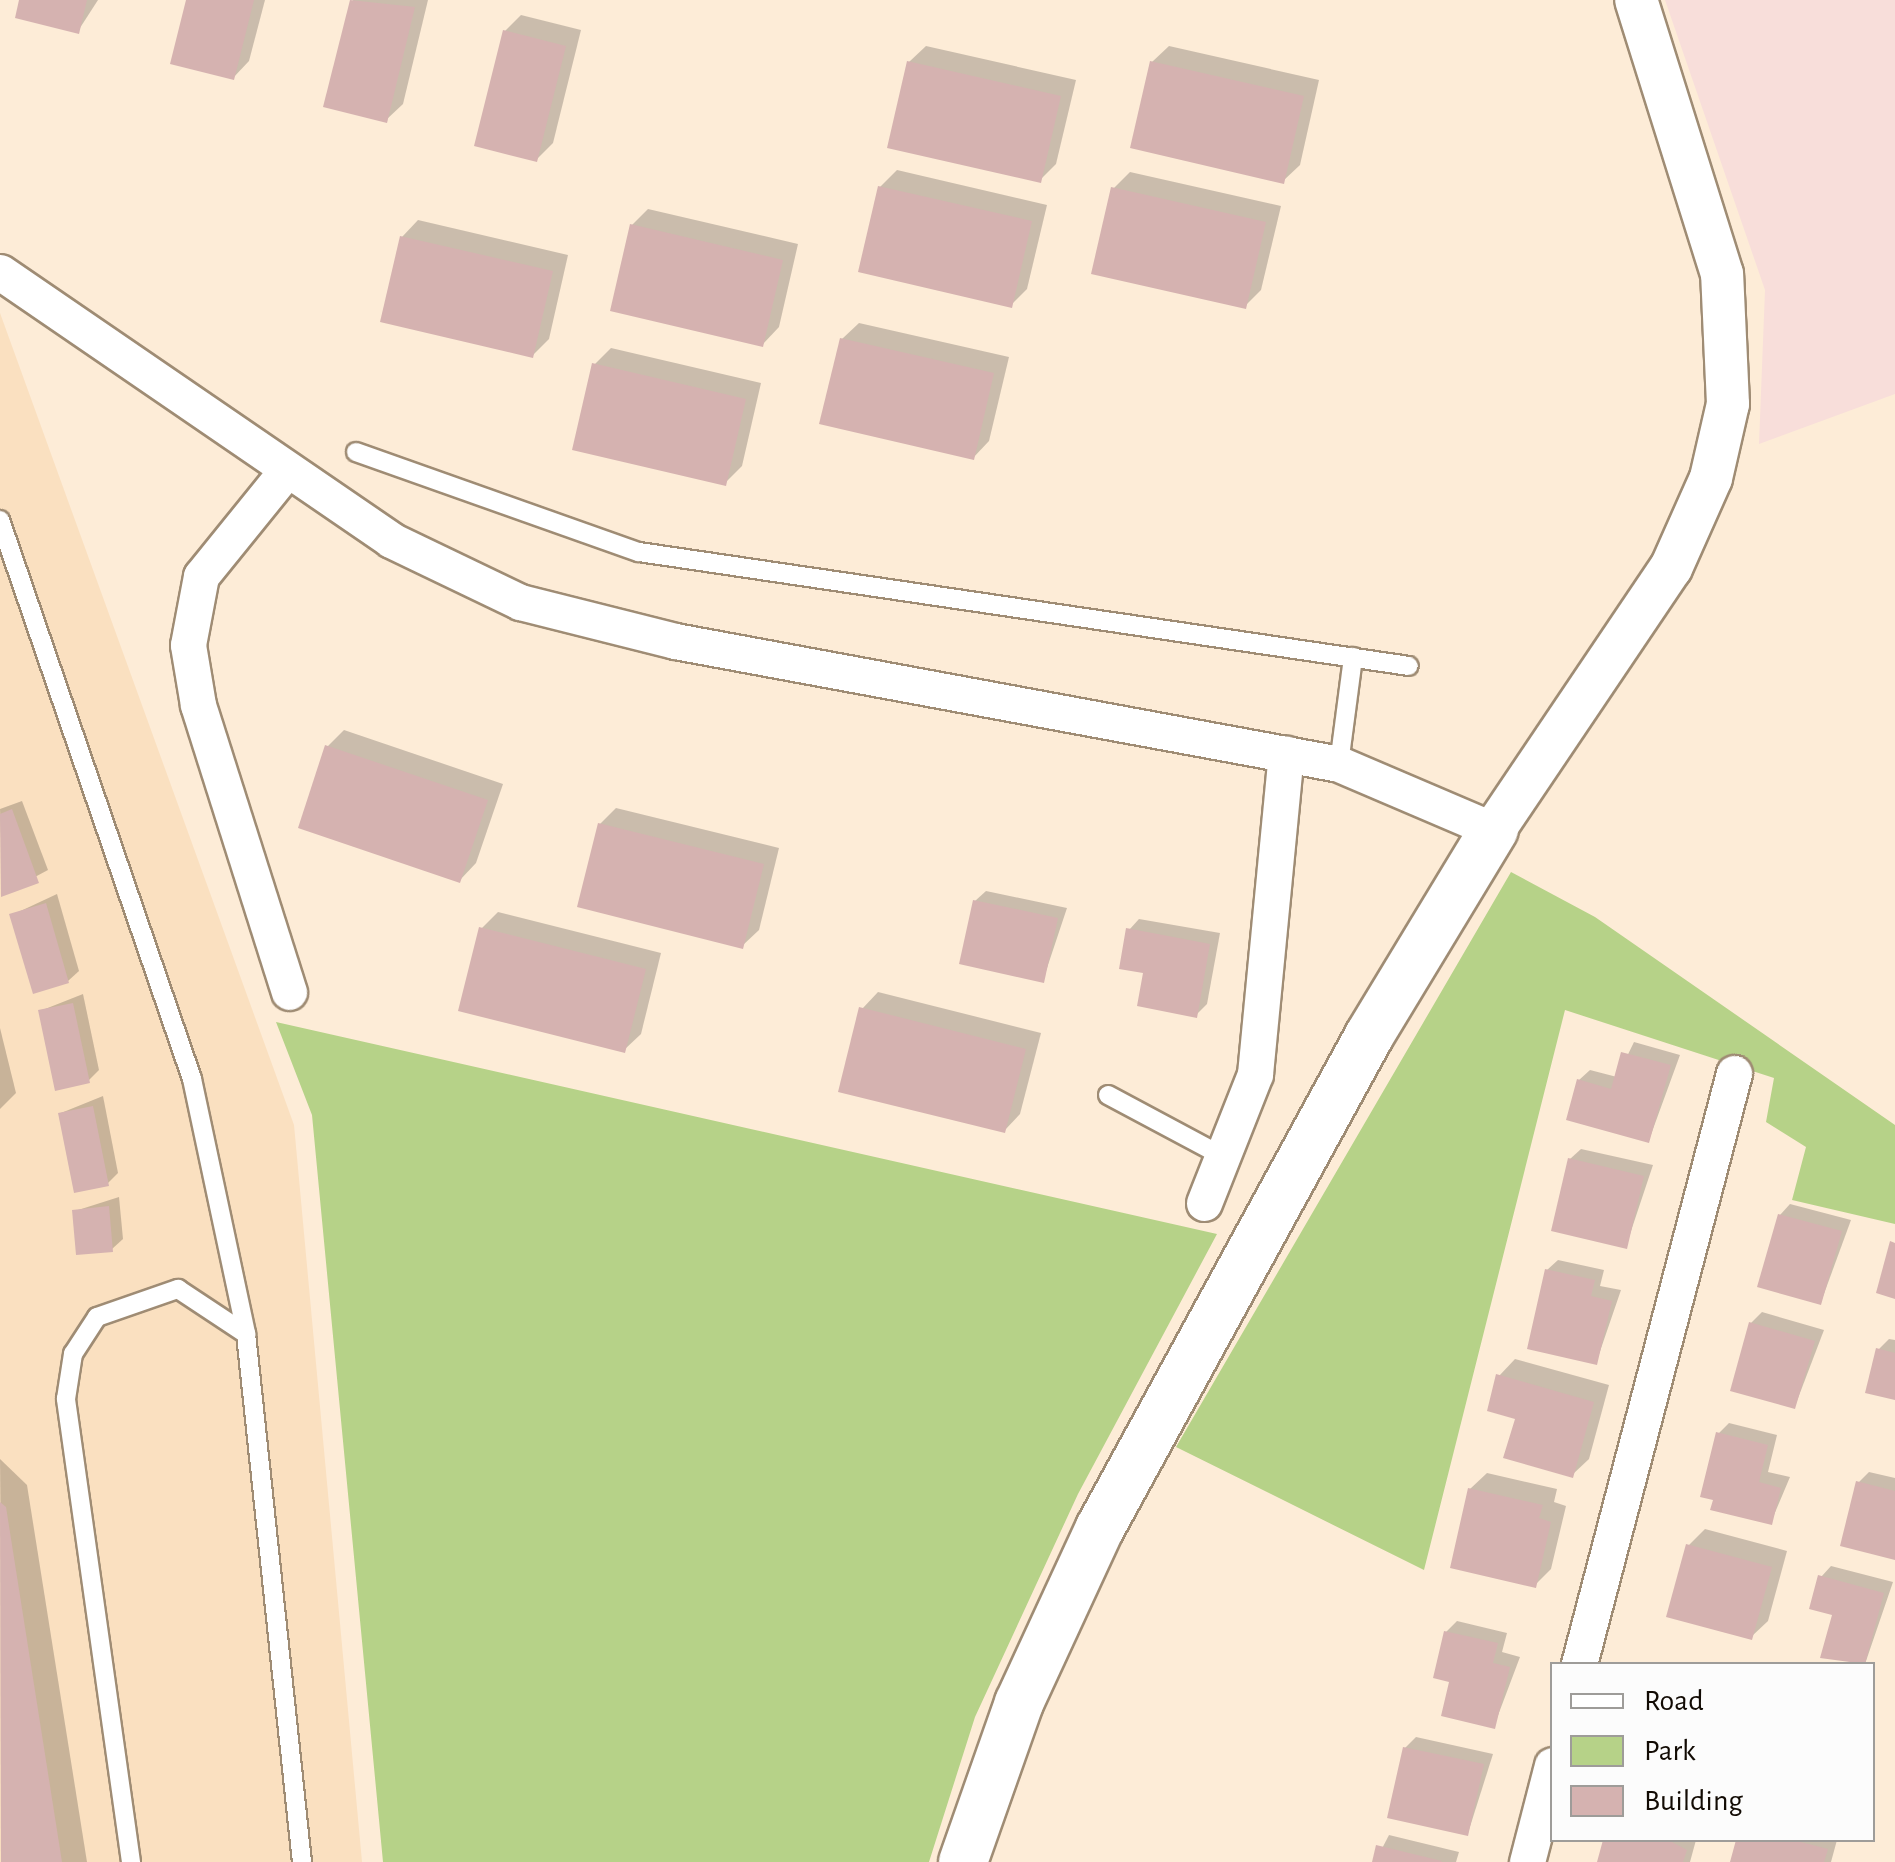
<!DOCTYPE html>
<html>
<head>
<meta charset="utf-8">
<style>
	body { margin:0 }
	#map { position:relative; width:1895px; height:1862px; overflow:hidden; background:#fdecd7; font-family:"Alegreya Sans",sans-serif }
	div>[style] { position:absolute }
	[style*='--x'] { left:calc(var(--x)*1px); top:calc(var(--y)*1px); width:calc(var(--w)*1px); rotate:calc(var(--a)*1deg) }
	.industrial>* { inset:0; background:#f8deda }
	.built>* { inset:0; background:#fae0c0 }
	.green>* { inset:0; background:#b6d288 }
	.shadow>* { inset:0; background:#0003 }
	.building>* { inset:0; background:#d5b2b0 }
	.roads { filter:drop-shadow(2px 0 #9f8c74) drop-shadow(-2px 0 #9f8c74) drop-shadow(0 2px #9f8c74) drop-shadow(0 -2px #9f8c74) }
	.service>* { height:18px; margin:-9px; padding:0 9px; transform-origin:9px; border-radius:9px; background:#fff }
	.minor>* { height:35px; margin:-17.5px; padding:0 17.5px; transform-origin:17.5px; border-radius:17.5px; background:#fff }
	.tertiary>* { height:42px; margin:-21px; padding:0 21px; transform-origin:21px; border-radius:21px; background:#fff }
	.secondary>* { height:48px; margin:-24px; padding:0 24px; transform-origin:24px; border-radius:24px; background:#fff }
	span { translate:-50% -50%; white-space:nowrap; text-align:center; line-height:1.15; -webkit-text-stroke:9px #fcfcfc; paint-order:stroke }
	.legend { position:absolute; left:1550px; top:1662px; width:325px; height:180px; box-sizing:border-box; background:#fcfcfc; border:2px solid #9e9c99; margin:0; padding:12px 18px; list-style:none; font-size:30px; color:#120b04 }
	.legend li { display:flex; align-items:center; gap:20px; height:50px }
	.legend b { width:50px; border:2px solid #9e9c99 }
</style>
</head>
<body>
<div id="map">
	<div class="industrial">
		<i style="clip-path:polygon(1665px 0,1895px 0,1895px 394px,1759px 444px,1765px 290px)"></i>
	</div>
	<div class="built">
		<i style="clip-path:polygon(0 313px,294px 1125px,362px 1862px,0 1862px)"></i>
	</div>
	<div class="green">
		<i style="clip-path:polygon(1511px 872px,1595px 917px,1895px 1125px,1895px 1224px,1792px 1200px,1806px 1147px,1766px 1122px,1774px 1078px,1565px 1010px,1424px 1570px,1176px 1447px)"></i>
		<i style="clip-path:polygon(276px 1022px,1217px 1234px,1078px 1494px,975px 1717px,929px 1862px,383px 1862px,312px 1115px)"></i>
	</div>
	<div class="shadow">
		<i style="clip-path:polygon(22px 0,98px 0,78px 31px)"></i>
		<i style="clip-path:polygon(189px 0,265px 0,249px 61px,233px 78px)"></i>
		<i style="clip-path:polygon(353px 0,428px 0,403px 104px,386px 120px,326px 105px)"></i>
		<i style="clip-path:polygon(521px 15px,581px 30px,553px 143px,537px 159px,505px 31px)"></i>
		<i style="clip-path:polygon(926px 46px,1076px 80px,1056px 164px,1040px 180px,909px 62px)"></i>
		<i style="clip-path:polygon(1169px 46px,1319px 80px,1300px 165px,1283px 181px,1152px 62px)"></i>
		<i style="clip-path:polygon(897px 170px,1047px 205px,1027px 289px,1011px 305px,880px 187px)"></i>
		<i style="clip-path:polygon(1130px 172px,1281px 206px,1261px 290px,1245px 306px,1114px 188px)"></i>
		<i style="clip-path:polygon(648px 209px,798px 244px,779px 327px,763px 344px,632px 225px)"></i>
		<i style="clip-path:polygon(418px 220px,568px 255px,549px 339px,533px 355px,402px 237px)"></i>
		<i style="clip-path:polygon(859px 323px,1009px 357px,989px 441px,973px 458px,842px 339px)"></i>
		<i style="clip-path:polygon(611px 348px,761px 383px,742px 466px,725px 483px,595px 364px)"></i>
		<i style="clip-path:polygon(344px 730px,503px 784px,476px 863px,460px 880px,327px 747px)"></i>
		<i style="clip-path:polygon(22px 801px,48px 870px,3px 894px,0 809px)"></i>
		<i style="clip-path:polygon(616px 808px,779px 848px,759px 930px,742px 946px,600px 824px)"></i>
		<i style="clip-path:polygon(986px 891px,1067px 908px,1043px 980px,975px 901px)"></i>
		<i style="clip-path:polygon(57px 894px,79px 971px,68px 981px,12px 915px)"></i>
		<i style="clip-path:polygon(498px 912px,661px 953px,641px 1034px,624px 1050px,481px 929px)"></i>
		<i style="clip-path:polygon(1139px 919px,1220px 933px,1207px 1004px,1196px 1015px,1146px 971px,1129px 930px)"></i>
		<i style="clip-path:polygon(878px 992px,1041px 1033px,1020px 1114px,1004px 1131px,862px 1009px)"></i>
		<i style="clip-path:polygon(83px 994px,99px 1070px,88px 1081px,40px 1011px)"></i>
		<i style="clip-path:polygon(0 1028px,16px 1093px,0 1109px)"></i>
		<i style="clip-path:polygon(1634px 1042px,1680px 1055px,1649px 1140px,1579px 1080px,1590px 1070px,1617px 1077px)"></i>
		<i style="clip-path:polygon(103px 1096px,118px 1173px,108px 1183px,61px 1113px)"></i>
		<i style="clip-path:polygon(1581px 1149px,1653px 1165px,1626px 1246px,1570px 1159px)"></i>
		<i style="clip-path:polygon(119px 1197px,123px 1239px,112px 1249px,75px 1211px)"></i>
		<i style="clip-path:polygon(1790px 1204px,1851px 1220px,1821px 1302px,1780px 1215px)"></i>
		<i style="clip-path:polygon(1558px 1260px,1604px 1270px,1600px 1286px,1621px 1290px,1596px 1363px,1547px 1270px)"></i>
		<i style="clip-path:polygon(1762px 1312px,1824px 1330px,1795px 1406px,1751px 1323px)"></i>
		<i style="clip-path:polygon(1889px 1339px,1895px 1340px,1895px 1398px,1878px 1350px)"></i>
		<i style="clip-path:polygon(1515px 1359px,1609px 1385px,1589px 1459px,1572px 1475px,1518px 1417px,1499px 1376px)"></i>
		<i style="clip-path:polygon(1729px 1423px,1777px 1435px,1768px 1472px,1790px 1477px,1771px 1522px,1718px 1434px)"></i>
		<i style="clip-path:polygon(0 1459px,27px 1485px,87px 1862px,4px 1862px)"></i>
		<i style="clip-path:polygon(1869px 1472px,1895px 1478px,1895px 1558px,1858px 1483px)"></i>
		<i style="clip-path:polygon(1487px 1473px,1557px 1489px,1554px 1502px,1566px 1506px,1551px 1569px,1535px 1585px,1470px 1489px)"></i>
		<i style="clip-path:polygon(1705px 1529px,1787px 1551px,1768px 1621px,1751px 1637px,1689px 1545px)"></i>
		<i style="clip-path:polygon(1831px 1566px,1893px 1582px,1865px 1664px,1824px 1657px,1835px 1614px,1821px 1577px)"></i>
		<i style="clip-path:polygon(1457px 1621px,1507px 1633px,1502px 1652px,1520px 1657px,1494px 1726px,1446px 1632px)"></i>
		<i style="clip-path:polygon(1416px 1737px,1493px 1754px,1468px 1833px,1405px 1748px)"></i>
		<i style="clip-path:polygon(1389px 1835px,1459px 1852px,1456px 1862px,1375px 1862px)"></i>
		<i style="clip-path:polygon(1605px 1840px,1696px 1840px,1690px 1862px,1600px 1862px)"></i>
		<i style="clip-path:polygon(1739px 1840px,1837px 1840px,1831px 1862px,1733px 1862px)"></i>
	</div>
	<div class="building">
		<i style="clip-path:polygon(19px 0,87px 0,79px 34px,15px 18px)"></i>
		<i style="clip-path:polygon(186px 0,254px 0,234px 80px,170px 64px)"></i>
		<i style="clip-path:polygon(350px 0,415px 7px,387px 123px,323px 107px)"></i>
		<i style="clip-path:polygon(503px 30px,566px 46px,537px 162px,474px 146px)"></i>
		<i style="clip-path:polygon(907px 61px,1061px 96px,1041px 183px,887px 148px)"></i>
		<i style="clip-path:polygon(1150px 61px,1304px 96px,1284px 184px,1130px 148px)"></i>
		<i style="clip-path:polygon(878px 186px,1032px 221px,1012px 308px,858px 272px)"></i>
		<i style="clip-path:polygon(1111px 187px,1266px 222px,1246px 309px,1091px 274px)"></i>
		<i style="clip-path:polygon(630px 224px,783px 260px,763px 347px,610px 311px)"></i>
		<i style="clip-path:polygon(400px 236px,553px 271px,533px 358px,380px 322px)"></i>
		<i style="clip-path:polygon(840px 338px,994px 373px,974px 460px,819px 424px)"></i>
		<i style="clip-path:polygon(592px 363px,746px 399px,726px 486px,572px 450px)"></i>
		<i style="clip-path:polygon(325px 745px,488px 800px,460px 883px,298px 828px)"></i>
		<i style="clip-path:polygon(12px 809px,39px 883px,1px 897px,0 814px)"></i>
		<i style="clip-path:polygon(598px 823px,764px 864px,743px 949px,577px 907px)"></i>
		<i style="clip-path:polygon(973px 900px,1058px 918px,1044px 983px,959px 964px)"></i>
		<i style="clip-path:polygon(46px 903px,69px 983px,33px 994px,9px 914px)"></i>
		<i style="clip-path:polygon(479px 927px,646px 969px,625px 1053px,458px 1011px)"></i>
		<i style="clip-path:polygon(1126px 928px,1210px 944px,1197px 1018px,1137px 1006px,1143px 973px,1119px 969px)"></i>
		<i style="clip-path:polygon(73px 1003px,90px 1083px,55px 1091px,38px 1010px)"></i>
		<i style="clip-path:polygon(859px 1007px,1026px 1049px,1005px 1133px,838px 1092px)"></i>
		<i style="clip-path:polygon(1621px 1052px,1671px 1065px,1649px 1143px,1566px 1120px,1577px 1079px,1611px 1089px)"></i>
		<i style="clip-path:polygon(93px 1106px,109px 1186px,74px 1193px,58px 1113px)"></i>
		<i style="clip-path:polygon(1568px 1158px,1644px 1176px,1627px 1249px,1551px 1231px)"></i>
		<i style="clip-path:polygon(109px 1206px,113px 1252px,76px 1255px,72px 1210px)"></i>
		<i style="clip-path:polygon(1778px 1214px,1842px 1231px,1821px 1305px,1757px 1287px)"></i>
		<i style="clip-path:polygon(1890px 1241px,1895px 1243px,1895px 1299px,1876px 1293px)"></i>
		<i style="clip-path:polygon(1545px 1269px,1595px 1280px,1591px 1296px,1612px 1301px,1597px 1365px,1527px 1349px)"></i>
		<i style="clip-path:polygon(1749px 1322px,1815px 1341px,1795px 1409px,1730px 1391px)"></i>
		<i style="clip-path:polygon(1876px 1348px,1895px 1353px,1895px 1400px,1865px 1393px)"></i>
		<i style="clip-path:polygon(1496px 1374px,1594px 1402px,1573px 1478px,1503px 1458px,1515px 1419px,1487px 1411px)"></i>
		<i style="clip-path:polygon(1716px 1432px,1768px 1445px,1759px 1482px,1781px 1488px,1772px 1525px,1710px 1510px,1713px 1500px,1700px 1497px)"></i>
		<i style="clip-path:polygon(1856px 1481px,1895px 1491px,1895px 1560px,1840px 1546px)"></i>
		<i style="clip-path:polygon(1468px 1488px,1543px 1505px,1539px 1518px,1551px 1522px,1536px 1588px,1450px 1568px)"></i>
		<i style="clip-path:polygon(0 1502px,6px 1507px,62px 1862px,1px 1862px)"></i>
		<i style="clip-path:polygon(1686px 1544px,1772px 1567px,1752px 1640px,1666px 1617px)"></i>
		<i style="clip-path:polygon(1818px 1575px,1884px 1593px,1865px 1664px,1820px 1658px,1832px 1615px,1809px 1609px)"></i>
		<i style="clip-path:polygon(1444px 1631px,1498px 1643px,1493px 1663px,1510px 1667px,1495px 1729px,1441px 1716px,1449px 1682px,1433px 1678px)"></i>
		<i style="clip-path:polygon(1403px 1747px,1484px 1764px,1468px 1836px,1387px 1818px)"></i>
		<i style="clip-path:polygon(1603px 1840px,1668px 1840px,1687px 1850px,1683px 1862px,1597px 1862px)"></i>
		<i style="clip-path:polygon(1736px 1840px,1793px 1840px,1828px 1849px,1824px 1862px,1730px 1862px)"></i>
		<i style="clip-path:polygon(1376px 1845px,1442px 1861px,1441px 1862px,1372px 1862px)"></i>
	</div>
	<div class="roads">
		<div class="service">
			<i style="--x:356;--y:452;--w:300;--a:19.5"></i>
			<i style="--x:639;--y:552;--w:778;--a:8.42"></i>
			<i style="--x:0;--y:520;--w:591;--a:71.04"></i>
			<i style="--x:192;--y:1079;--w:261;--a:78"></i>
			<i style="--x:246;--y:1334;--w:531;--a:83.95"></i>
			<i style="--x:1339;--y:764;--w:108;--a:-82.5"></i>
			<i style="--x:1108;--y:1095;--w:134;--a:28.1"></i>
			<i style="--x:131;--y:1862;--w:468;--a:-98"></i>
			<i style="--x:66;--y:1399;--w:46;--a:-81.2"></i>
			<i style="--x:73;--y:1354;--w:44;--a:-57"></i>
			<i style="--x:97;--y:1317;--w:86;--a:-19.1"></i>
			<i style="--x:178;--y:1289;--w:82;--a:33.5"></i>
		</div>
		<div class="minor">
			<i style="--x:0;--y:272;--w:474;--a:34.4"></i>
			<i style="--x:391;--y:540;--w:143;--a:25.7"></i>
			<i style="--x:520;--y:602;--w:160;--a:14.1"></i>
			<i style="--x:675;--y:641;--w:675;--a:10.49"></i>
			<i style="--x:1339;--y:764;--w:168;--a:23.1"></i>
			<i style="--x:286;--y:471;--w:135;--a:129"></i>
			<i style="--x:201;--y:576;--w:70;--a:100.7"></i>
			<i style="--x:188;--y:645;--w:61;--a:80.5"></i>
			<i style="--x:198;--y:705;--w:301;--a:72.4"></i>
			<i style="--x:1204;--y:1203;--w:139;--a:-68.4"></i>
			<i style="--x:1255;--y:1074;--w:322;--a:-84.5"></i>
			<i style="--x:1579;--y:1664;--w:611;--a:-75.3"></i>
			<i style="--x:1527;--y:1862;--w:100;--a:-75.5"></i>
		</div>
		<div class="tertiary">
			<i style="--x:1494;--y:830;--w:316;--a:-56"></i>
			<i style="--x:1671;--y:568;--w:98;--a:-66"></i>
			<i style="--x:1711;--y:478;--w:76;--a:-77.1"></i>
			<i style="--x:1728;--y:404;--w:130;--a:-92.6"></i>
			<i style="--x:1722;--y:274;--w:287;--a:-107.4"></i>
		</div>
		<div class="secondary">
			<i style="--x:963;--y:1862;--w:169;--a:-70.6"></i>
			<i style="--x:1019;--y:1703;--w:193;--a:-65.2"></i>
			<i style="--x:1100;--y:1528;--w:561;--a:-61.33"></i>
			<i style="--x:1369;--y:1036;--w:241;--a:-58.8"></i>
		</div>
	</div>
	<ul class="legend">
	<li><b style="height:12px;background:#fff"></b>Road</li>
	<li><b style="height:28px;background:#b6d288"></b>Park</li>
	<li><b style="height:28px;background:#d5b2b0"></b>Building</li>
	</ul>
</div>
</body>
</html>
